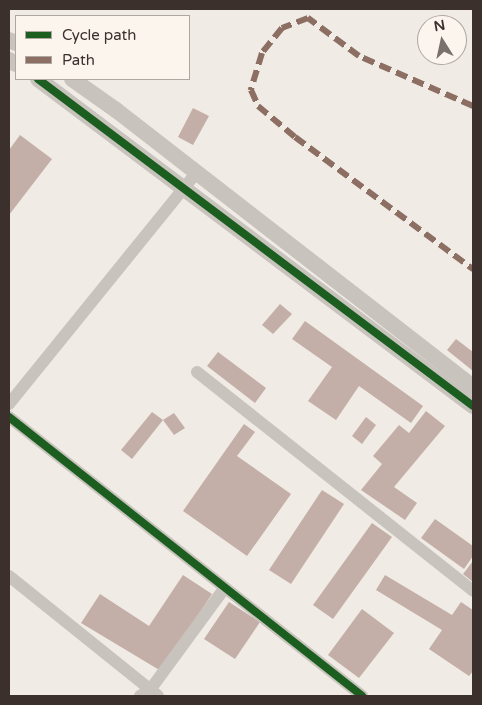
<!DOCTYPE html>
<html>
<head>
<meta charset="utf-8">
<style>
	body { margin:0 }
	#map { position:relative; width:482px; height:705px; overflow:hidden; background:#f0ebe5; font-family:"Varela Round",sans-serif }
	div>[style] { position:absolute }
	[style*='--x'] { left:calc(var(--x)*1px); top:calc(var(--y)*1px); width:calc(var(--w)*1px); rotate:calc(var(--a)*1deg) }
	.building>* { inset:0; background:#c3afa7 }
	.minor>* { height:12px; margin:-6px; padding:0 6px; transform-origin:6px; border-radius:6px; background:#c9c3be }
	.tertiary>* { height:16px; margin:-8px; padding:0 8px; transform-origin:8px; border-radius:8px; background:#c9c3be }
	.quiet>* { height:6px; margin-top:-3px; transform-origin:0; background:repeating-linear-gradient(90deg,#8d6e63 0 12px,transparent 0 18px) }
	.cycleway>* { height:8px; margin:-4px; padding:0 4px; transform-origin:4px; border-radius:4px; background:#1b5e20 }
	span { translate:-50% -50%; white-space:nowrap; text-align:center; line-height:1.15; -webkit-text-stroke:5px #fbf5ee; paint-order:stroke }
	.frame { position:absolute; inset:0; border:10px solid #3b302b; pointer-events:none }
	.legend { position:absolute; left:15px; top:15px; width:175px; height:65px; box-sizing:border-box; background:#fbf5ee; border:1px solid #aea6a0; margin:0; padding:6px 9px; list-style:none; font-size:15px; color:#3b302b }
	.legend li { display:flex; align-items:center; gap:10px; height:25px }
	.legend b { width:25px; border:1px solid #aea6a0 }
	.north { position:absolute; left:417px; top:15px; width:50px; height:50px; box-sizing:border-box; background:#fbf5ee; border:1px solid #aea6a0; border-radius:50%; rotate:350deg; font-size:14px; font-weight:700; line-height:20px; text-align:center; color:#3b302b }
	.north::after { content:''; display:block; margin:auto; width:18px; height:22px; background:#7a716c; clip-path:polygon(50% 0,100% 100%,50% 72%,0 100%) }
</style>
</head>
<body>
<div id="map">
	<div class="building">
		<i style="clip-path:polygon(193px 108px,209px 116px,193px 145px,178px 137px)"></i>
		<i style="clip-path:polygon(20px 135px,52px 159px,9px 215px,9px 150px)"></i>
		<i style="clip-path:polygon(280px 304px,292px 314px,273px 334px,262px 325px)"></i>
		<i style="clip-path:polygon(305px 321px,423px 406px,411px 423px,359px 386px,336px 420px,308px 401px,332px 367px,292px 339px)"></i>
		<i style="clip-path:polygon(456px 339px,473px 352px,473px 371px,447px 350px)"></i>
		<i style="clip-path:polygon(218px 352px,266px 388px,255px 403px,207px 366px)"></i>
		<i style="clip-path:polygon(426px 411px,445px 426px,394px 487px,417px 503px,405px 520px,361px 490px,382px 464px,373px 456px,399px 425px,409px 433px)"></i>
		<i style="clip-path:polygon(152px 412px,163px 420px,132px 459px,121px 450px)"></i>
		<i style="clip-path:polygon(174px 413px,185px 428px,174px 435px,163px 420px)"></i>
		<i style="clip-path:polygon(366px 417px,376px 425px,362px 444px,352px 436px)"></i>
		<i style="clip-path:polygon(244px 424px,255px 432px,237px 456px,291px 494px,247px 556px,183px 511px)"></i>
		<i style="clip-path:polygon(322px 490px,344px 504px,291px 584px,269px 570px)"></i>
		<i style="clip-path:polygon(435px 519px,473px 546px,473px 556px,464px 569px,421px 538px)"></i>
		<i style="clip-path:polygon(372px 523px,392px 537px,333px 619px,313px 605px)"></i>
		<i style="clip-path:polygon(473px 561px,473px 582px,463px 574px)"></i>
		<i style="clip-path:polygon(183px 575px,212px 594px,161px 671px,81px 623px,100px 594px,149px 626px)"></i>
		<i style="clip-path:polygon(385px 575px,452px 615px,461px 602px,473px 610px,473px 671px,469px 676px,429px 649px,442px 630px,376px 590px)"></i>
		<i style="clip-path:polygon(229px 602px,260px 622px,235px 659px,204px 639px)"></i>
		<i style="clip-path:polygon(362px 609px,394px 633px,359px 678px,328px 655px)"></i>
	</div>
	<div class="minor">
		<i style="--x:197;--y:372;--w:352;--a:38.4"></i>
		<i style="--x:9;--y:404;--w:297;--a:-51"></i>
		<i style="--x:9;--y:417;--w:450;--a:38.3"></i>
		<i style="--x:9;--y:576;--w:191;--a:38.8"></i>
		<i style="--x:140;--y:696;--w:12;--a:-31"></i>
		<i style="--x:150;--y:690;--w:125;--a:-53.8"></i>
	</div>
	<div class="tertiary">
		<i style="--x:9;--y:40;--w:8;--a:23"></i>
		<i style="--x:9;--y:60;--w:8;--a:30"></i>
		<i style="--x:38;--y:79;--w:544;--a:36.93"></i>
		<i style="--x:72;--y:79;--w:54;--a:35.2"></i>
		<i style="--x:116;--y:110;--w:452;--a:37.8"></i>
	</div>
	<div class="quiet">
		<i style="--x:473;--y:106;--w:124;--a:-156.3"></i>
		<i style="--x:359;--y:56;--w:64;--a:-143.3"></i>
		<i style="--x:308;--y:18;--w:28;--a:159"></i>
		<i style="--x:282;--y:28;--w:32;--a:129"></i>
		<i style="--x:262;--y:53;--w:39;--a:107"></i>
		<i style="--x:251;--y:90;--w:17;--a:66"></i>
		<i style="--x:258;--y:106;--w:48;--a:40"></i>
		<i style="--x:295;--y:137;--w:222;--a:36.6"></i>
	</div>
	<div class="cycleway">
		<i style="--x:38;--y:79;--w:544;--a:36.93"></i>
		<i style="--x:9;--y:417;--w:450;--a:38.3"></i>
	</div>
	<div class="frame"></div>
	<ul class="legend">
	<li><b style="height:6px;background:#1b5e20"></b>Cycle path</li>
	<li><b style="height:6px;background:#8d6e63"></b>Path</li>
	</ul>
	<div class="north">N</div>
</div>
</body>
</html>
